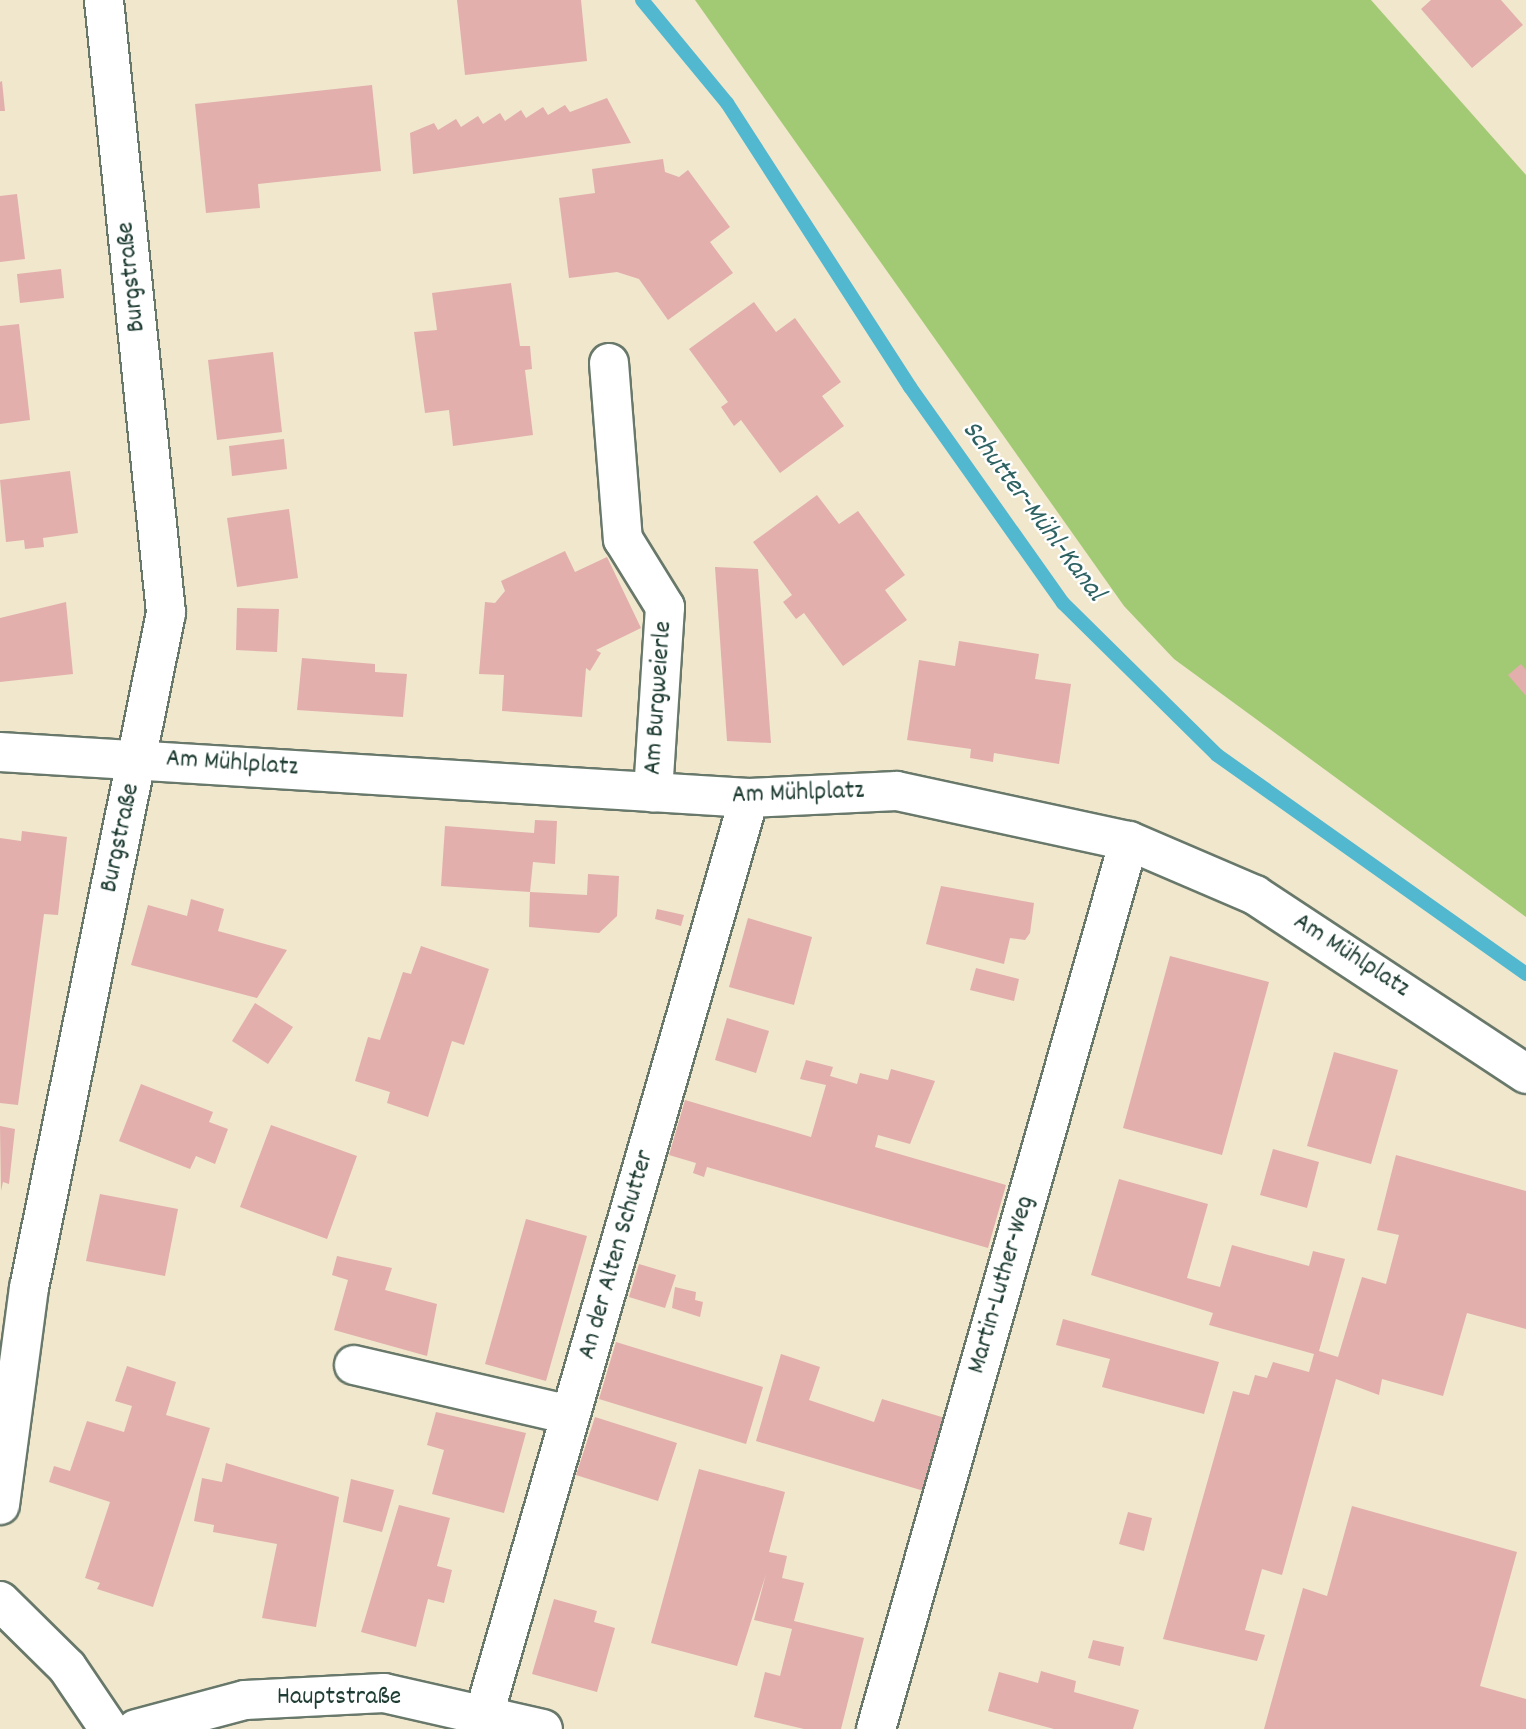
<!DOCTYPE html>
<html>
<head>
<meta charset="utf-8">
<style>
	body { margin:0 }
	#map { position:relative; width:1526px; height:1729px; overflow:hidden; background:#f0e7cd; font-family:Dekko,sans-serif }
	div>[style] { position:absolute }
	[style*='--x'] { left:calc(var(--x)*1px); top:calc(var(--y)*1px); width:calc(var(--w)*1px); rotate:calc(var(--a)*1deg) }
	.green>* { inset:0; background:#a2c974 }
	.stream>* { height:14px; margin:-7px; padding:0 7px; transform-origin:7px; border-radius:7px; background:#51b8cf }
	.building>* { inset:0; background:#e2afac }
	.roads { filter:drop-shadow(2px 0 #68786a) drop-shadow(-2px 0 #68786a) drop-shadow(0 2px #68786a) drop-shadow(0 -2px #68786a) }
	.minor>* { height:38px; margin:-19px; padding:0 19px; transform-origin:19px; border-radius:19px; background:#fff }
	span { translate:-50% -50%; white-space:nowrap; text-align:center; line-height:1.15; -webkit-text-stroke:5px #fff; paint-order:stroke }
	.street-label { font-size:26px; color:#1f3d34 }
	.water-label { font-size:28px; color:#2e6262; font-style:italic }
</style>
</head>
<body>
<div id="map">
	<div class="green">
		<i style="clip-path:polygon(695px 0,1371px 0,1526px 175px,1526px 917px,1174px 659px,1124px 606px)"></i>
	</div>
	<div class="stream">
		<i style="--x:642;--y:0;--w:134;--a:50.5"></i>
		<i style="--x:727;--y:103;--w:338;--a:57.2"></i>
		<i style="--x:910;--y:387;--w:265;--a:54.7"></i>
		<i style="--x:1063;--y:603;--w:216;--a:44.6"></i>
		<i style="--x:1217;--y:755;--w:379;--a:35.3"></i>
	</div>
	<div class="building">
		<i style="clip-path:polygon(457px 0,581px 0,587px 61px,465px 75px)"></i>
		<i style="clip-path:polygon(1431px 0,1501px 0,1523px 25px,1472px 68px,1421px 9px)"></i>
		<i style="clip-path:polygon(2px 81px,5px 111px,0 111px,0 82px)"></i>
		<i style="clip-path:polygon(372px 85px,381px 171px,258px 184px,260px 208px,206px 213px,195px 104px)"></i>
		<i style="clip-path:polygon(607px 98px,631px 143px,413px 174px,410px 133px,434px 123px,438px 130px,456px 119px,461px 127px,478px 116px,483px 124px,500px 113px,505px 121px,521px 110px,526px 118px,543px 107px,548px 115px,565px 105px,570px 112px)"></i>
		<i style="clip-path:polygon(663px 159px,665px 172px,679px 177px,688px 170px,730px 227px,710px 242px,733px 273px,668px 320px,639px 279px,617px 272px,569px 278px,559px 198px,595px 193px,592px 169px)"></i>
		<i style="clip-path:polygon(17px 194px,25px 259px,0 262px,0 196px)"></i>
		<i style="clip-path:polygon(61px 269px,64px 298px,20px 303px,17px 274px)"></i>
		<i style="clip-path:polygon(511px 283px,520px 346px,530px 346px,532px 369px,525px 370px,533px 435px,453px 446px,449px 410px,425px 413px,414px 332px,437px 330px,432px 293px)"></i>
		<i style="clip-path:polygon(754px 302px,776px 332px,795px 318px,841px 382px,822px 396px,844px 426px,780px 473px,741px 420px,734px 426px,721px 407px,728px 402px,689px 349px)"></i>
		<i style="clip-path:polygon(19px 324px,30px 420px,0 424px,0 326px)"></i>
		<i style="clip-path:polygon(273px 352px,282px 432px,217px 440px,208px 360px)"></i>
		<i style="clip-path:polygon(284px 439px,287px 469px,232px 476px,229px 446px)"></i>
		<i style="clip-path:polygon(70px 471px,78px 533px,43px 538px,44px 547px,25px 549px,24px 540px,6px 542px,0 480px)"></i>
		<i style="clip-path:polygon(817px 495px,839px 524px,858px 511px,905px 575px,885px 590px,907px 620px,843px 666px,804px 613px,796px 619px,783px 602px,792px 595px,753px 542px)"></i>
		<i style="clip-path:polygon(289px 509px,298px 578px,237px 587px,227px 518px)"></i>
		<i style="clip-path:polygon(565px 551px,575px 572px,607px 557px,641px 628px,596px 650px,601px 653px,590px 671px,586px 668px,582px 717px,502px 711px,504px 675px,479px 674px,485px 602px,495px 603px,505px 591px,501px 581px)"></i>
		<i style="clip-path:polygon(715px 567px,758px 569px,771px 743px,727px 741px)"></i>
		<i style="clip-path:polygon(66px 602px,73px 674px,0 682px,0 618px)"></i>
		<i style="clip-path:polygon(237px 608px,279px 609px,277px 652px,236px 650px)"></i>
		<i style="clip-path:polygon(959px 641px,1039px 654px,1035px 679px,1071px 684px,1059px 764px,994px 753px,993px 762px,970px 758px,971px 749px,907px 740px,919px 660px,955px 666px)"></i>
		<i style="clip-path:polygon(302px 658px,375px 664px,375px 672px,407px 674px,403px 717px,297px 710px)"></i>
		<i style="clip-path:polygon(1521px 664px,1526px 670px,1526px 696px,1508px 675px)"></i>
		<i style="clip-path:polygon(535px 820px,557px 821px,555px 864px,533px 862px,530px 892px,587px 895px,588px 874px,619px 876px,617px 916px,599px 933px,529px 927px,530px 892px,441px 886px,445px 826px,534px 833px)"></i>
		<i style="clip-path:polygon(22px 831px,67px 837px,58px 915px,44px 914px,18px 1105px,0 1103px,0 838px,21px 841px)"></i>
		<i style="clip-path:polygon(941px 886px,1034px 903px,1030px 933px,1025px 940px,1010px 938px,1004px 964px,926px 944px)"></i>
		<i style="clip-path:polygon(191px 899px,224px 909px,218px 931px,287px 950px,257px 998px,131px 965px,148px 905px,187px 916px)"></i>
		<i style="clip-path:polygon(657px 909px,684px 915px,681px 926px,655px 919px)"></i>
		<i style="clip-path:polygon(748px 918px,812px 937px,794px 1005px,729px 987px)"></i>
		<i style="clip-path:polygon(421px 946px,489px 969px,464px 1045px,452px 1041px,428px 1117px,387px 1103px,390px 1092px,355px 1081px,368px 1037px,380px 1040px,403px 972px,411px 974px)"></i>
		<i style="clip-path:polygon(1170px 956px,1269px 982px,1222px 1155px,1123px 1128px)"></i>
		<i style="clip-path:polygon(976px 968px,1019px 979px,1014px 1001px,970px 990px)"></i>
		<i style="clip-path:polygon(255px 1003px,293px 1027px,268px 1064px,232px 1041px)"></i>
		<i style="clip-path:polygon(727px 1018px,769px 1031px,756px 1073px,715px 1060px)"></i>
		<i style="clip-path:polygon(1334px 1052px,1398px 1070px,1371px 1164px,1307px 1146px)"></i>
		<i style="clip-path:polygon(806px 1060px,833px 1067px,830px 1076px,857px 1084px,860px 1073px,888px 1080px,891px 1069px,935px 1081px,910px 1144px,878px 1135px,875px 1147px,1006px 1185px,988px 1248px,707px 1167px,704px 1177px,693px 1173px,696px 1163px,669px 1155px,685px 1100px,811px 1137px,826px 1085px,800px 1079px)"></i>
		<i style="clip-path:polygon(141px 1084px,213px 1112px,209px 1122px,228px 1129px,215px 1164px,196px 1156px,190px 1169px,119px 1141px)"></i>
		<i style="clip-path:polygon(271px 1125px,357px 1156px,327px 1239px,240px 1207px)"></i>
		<i style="clip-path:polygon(0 1126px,15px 1129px,9px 1184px,3px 1182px,1px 1191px)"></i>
		<i style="clip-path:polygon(1273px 1149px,1319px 1162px,1307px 1208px,1260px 1195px)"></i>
		<i style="clip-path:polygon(1396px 1155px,1526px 1191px,1526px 1329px,1467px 1313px,1443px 1396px,1382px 1379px,1379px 1395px,1336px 1379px,1282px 1575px,1262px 1569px,1245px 1630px,1265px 1635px,1257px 1661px,1163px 1639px,1233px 1391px,1249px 1395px,1255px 1375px,1267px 1378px,1273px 1362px,1309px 1372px,1314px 1354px,1209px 1325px,1213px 1313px,1091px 1275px,1119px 1179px,1208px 1204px,1187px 1278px,1220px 1287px,1232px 1245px,1309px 1266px,1313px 1251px,1345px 1259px,1319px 1351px,1338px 1357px,1362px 1277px,1386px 1284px,1399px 1235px,1377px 1230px)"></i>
		<i style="clip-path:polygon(100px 1194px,178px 1209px,165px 1276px,86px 1261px)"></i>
		<i style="clip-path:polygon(526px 1219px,587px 1236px,546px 1381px,485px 1364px)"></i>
		<i style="clip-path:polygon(337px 1256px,392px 1268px,385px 1290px,437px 1304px,427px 1356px,334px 1330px,348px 1280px,332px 1275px)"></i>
		<i style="clip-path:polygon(639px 1264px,676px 1275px,665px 1308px,629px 1297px)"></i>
		<i style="clip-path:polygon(675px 1287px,696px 1292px,695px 1300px,703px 1302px,700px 1317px,672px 1308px)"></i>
		<i style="clip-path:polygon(1063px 1319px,1219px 1362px,1204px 1414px,1102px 1387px,1110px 1359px,1056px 1345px)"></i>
		<i style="clip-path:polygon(616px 1342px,763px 1387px,746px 1444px,599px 1399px)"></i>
		<i style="clip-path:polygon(781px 1354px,820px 1367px,809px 1400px,874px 1422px,882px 1399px,945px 1418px,924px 1491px,756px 1441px)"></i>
		<i style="clip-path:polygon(127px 1366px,176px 1382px,166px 1415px,210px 1428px,153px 1607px,97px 1589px,100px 1583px,85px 1578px,110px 1502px,49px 1482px,54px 1466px,70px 1471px,87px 1421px,124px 1432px,132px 1406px,115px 1401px)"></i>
		<i style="clip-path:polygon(436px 1412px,526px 1433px,504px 1513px,432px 1494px,444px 1450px,427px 1445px)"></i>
		<i style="clip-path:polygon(595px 1417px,677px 1443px,658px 1501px,576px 1475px)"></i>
		<i style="clip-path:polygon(226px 1463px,339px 1497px,316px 1627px,262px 1618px,277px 1544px,213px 1532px,214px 1525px,194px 1521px,202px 1478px,222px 1482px)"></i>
		<i style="clip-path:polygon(699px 1469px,785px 1492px,769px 1552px,787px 1556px,782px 1578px,804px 1583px,794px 1621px,864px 1638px,841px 1729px,804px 1729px,754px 1717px,765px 1672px,780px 1676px,792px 1629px,754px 1620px,766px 1574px,737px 1666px,651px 1643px)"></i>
		<i style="clip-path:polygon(351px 1479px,394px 1490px,382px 1532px,343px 1522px)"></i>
		<i style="clip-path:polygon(399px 1505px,450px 1518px,437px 1566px,452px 1570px,444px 1603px,428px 1599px,416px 1647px,361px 1632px)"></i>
		<i style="clip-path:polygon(1352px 1506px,1517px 1552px,1480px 1686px,1526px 1699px,1526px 1729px,1264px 1729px,1303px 1588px,1327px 1596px)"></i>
		<i style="clip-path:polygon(1128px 1512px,1152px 1518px,1144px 1551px,1119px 1544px)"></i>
		<i style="clip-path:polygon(554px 1599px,597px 1611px,594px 1622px,615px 1628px,597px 1692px,532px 1674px)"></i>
		<i style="clip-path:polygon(1093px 1640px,1124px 1647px,1120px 1666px,1088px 1658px)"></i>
		<i style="clip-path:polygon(1041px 1671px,1076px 1681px,1074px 1692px,1139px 1710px,1133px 1729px,1054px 1729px,988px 1711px,999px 1672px,1038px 1683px)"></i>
	</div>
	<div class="roads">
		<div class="minor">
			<i style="--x:609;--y:363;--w:177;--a:85.5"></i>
			<i style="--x:623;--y:539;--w:80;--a:58.3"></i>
			<i style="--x:665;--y:607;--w:186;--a:93.7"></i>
			<i style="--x:0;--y:752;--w:750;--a:3.51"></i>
			<i style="--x:749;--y:798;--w:148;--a:-2.7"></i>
			<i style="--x:897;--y:791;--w:237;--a:12.2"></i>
			<i style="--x:1129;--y:841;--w:137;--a:23.2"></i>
			<i style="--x:1255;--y:895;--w:325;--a:33.4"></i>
			<i style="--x:354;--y:1365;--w:222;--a:13"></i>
			<i style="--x:0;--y:1505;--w:219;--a:-82.4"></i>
			<i style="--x:29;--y:1288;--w:689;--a:-78.53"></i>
			<i style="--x:166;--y:613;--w:616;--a:-95.78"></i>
			<i style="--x:0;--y:1601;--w:94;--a:44.6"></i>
			<i style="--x:67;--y:1667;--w:75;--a:55.9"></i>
			<i style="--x:485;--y:1711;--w:950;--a:-73.87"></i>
			<i style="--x:136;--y:1729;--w:113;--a:-14.9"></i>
			<i style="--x:245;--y:1700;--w:139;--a:-2.9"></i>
			<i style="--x:384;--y:1693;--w:163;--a:12.8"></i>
			<i style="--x:876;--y:1729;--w:923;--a:-74.1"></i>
		</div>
	</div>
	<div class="street-label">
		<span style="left:132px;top:277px;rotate:-96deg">Burgstraße</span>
		<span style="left:659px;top:698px;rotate:-86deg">Am Burgweierle</span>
		<span style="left:232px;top:764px;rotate:4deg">Am Mühlplatz</span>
		<span style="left:798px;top:794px;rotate:-2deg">Am Mühlplatz</span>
		<span style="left:121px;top:838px;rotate:-78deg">Burgstraße</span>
		<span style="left:1351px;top:956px;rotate:33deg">Am Mühlplatz</span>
		<span style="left:617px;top:1255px;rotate:-74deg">An der Alten Schutter</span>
		<span style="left:1002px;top:1285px;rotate:-74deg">Martin-Luther-Weg</span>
		<span style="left:339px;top:1698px">Hauptstraße</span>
	</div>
	<div class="water-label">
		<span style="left:1032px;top:512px;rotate:53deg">Schutter-Mühl-Kanal</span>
	</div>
</div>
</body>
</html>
